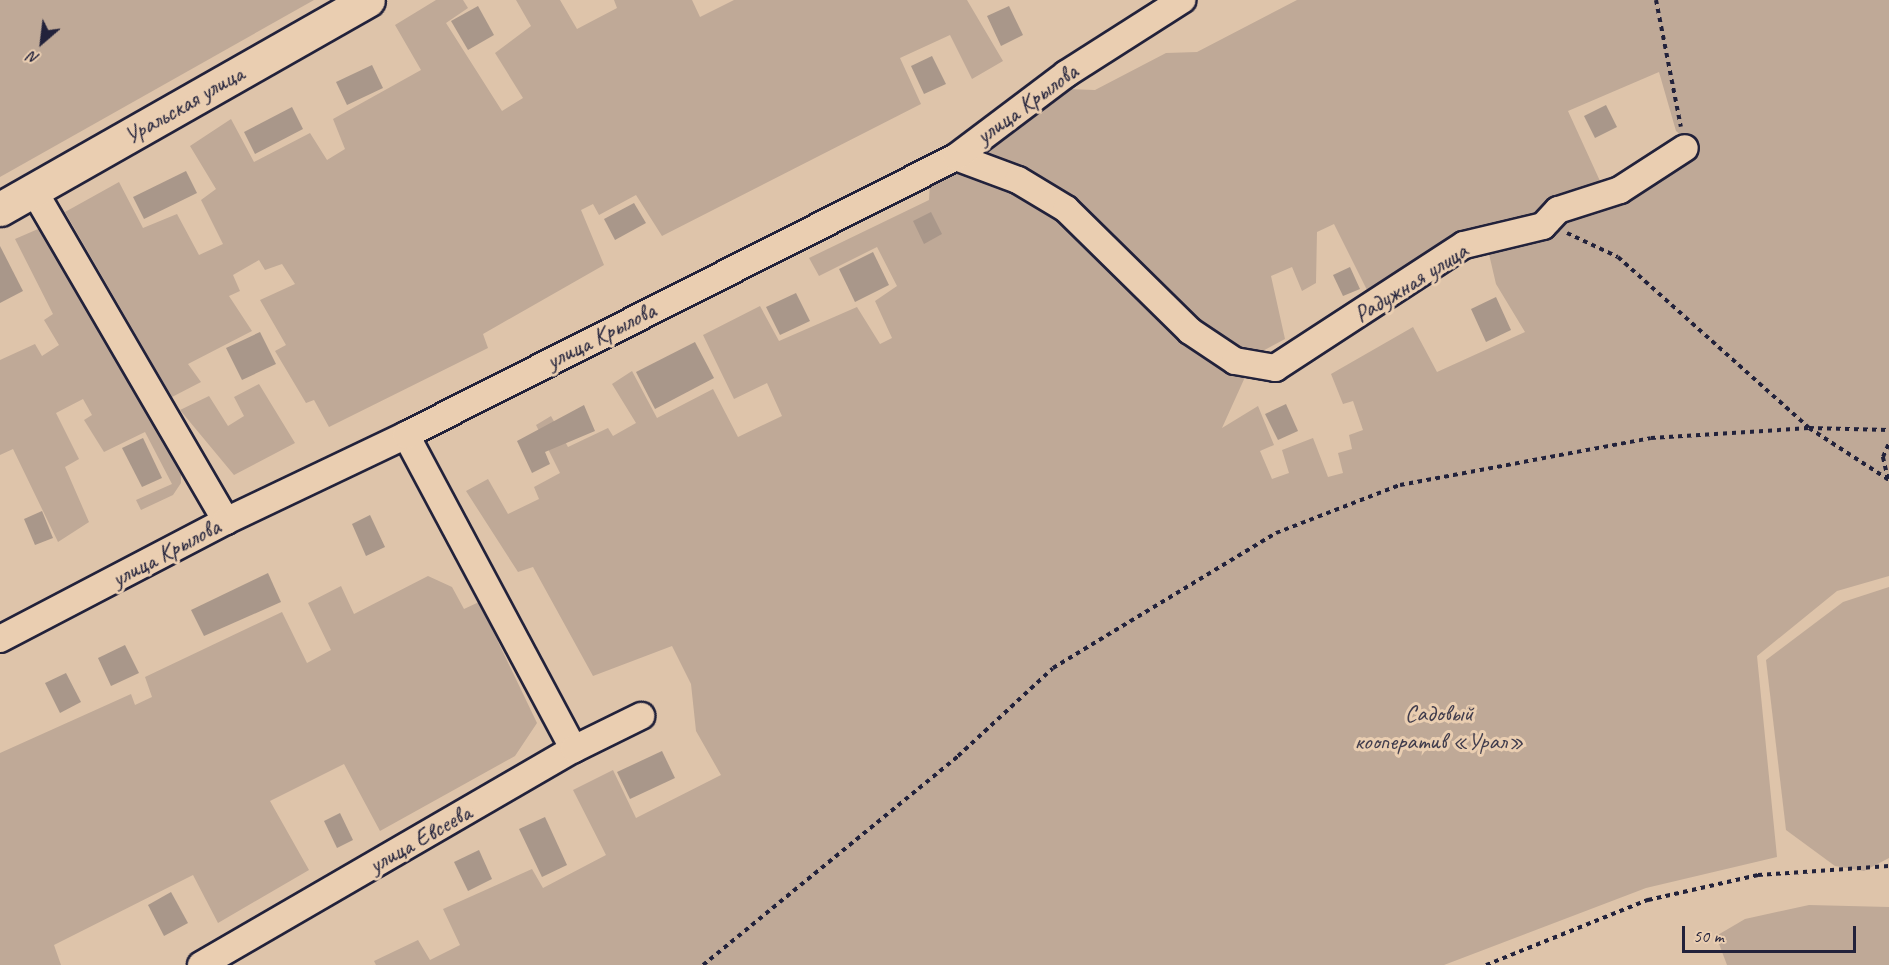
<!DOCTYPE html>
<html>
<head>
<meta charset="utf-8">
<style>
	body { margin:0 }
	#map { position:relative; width:1889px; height:965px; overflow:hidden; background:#dec4aa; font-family:Caveat,sans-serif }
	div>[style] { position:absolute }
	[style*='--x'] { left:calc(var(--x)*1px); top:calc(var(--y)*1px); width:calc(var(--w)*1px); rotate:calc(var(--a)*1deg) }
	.green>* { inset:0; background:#bfa997 }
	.building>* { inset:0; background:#a9978a }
	.path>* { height:4px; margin-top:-2px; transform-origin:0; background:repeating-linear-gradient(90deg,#22223b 0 4.5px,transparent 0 9px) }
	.roads { filter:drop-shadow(2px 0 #22223b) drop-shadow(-2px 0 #22223b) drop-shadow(0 2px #22223b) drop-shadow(0 -2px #22223b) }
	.street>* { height:26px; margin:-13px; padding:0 13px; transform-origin:13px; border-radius:13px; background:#eaceb1 }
	.secondary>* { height:33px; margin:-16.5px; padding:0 16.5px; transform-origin:16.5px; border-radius:16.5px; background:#eaceb1 }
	span { translate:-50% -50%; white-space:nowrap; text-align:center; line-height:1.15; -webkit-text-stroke:6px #eaceb1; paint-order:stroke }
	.street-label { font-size:24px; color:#22223b }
	.park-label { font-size:24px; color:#413d4d }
	.north { position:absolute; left:12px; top:12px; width:60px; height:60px; -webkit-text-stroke:4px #eaceb1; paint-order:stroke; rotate:208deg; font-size:16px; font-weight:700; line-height:24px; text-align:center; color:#22223b }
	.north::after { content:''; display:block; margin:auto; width:21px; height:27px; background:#22223b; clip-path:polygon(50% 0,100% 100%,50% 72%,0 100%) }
	.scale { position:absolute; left:1682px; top:926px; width:174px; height:27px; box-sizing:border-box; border:3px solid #22223b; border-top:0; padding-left:8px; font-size:18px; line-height:21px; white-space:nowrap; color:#22223b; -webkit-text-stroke:4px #eaceb1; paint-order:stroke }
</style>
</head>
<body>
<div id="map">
	<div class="green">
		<i style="clip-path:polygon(0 0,314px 0,0 177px)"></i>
		<i style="clip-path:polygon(436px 0,463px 0,468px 8px,446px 23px,502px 111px,523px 98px,495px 53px,531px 26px,516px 0,560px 0,577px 29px,617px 8px,614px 0,692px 0,700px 17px,734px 0,967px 0,1003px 61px,972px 79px,950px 35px,900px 58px,921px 104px,662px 236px,636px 195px,599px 215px,593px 204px,581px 210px,604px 265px,483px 334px,488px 348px,329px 427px,314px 400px,306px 403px,275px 351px,286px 345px,260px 300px,295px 284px,282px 264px,265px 270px,259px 260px,233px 275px,240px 291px,229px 296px,252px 331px,188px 364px,201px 382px,172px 397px,65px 212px,119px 182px,143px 228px,177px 214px,199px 255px,223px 244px,201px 200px,216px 189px,190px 146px,231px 119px,254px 162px,310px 133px,327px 160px,345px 149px,333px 119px,421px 70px,395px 25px)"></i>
		<i style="clip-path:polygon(evenodd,1297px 0,1889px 0,1889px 576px,1837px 591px,1757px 656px,1777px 857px,1646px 888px,1444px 965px,376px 965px,374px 961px,418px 940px,430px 960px,460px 945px,443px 909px,532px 869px,543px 888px,606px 855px,573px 790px,613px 770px,636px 818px,721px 775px,696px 731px,691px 684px,672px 646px,593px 676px,533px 567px,518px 572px,466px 491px,488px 479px,508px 514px,539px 499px,534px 487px,560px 473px,536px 425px,551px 416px,568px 447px,608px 428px,613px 436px,636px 423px,612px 384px,632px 371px,657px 418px,713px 389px,738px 437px,782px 416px,767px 383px,734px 399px,703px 335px,760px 306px,779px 341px,857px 307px,880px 344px,892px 338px,875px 301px,897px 286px,877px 247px,819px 276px,809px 258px,929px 200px,930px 182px,963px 170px,1067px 89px,1095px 90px,1166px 53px,1197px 52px,1297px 0,1659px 72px,1676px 131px,1694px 146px,1686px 163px,1624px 203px,1567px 220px,1546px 237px,1489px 254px,1496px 284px,1525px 332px,1437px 372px,1413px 327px,1331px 374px,1343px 404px,1353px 401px,1363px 430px,1349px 435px,1352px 449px,1338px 453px,1343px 473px,1328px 477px,1313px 438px,1282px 450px,1289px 473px,1272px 479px,1260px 451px,1274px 445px,1258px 406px,1222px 428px,1255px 355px,1285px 339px,1271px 276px,1292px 267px,1302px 291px,1316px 283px,1317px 232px,1334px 224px,1369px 294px,1537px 217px,1559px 196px,1600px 181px,1568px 111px,1659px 72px)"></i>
		<i style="clip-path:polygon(45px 226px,181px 465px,181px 483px,173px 495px,141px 510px,136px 500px,172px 484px,145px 432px,104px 452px,84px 420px,92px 415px,83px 399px,56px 413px,79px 459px,65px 467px,89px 522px,58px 542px,13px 449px,0 455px,0 360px,35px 344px,42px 356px,59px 345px,44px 320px,53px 314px,15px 239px)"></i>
		<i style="clip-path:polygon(259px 384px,295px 443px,234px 475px,180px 410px,209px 396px,228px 426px,244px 416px,234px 397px)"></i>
		<i style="clip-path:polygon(428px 576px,452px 587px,464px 609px,479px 602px,537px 723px,515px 756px,380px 831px,344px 764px,270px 801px,309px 870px,218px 923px,193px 875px,54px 945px,61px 965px,0 965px,0 753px,131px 694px,135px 705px,152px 697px,145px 677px,282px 612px,307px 663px,331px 650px,308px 603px,341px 586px,354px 614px)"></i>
		<i style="clip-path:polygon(1889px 587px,1889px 858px,1864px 871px,1835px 866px,1786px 830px,1766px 660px,1843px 602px)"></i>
		<i style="clip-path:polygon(1809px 905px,1889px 907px,1889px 965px,1727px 965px,1716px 936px,1745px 919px)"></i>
	</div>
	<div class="building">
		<i style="clip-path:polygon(478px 6px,494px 35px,468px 50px,451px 21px)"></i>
		<i style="clip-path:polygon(1009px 6px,1023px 35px,1001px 46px,987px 16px)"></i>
		<i style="clip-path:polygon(932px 56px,946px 84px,924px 94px,911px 66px)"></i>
		<i style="clip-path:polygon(372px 65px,383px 88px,347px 105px,336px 82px)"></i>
		<i style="clip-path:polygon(1606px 105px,1617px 127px,1595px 138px,1584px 116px)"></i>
		<i style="clip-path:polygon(292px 107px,303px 129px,255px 154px,244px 132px)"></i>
		<i style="clip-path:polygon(186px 171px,197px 193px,144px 219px,133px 197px)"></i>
		<i style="clip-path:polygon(634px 203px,646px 223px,615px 240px,604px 219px)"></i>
		<i style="clip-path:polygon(931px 212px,942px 234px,924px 244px,913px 221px)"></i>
		<i style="clip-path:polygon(0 246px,23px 291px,0 303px)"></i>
		<i style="clip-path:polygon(873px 252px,889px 285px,855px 302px,839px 269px)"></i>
		<i style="clip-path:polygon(1350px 267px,1360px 289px,1343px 296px,1333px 275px)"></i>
		<i style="clip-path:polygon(796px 293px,810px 321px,780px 335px,766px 307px)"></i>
		<i style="clip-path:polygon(1496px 297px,1511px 330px,1486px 342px,1471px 309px)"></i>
		<i style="clip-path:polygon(260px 332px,276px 364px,242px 380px,226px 348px)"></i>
		<i style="clip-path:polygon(695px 342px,714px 378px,655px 409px,636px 372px)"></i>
		<i style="clip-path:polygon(1286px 404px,1298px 431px,1278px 440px,1265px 414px)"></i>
		<i style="clip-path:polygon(584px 405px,595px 431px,545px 452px,550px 464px,532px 473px,517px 441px)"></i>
		<i style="clip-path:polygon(143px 438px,162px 478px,142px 487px,122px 448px)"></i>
		<i style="clip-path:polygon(42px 511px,53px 538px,35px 545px,24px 519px)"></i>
		<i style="clip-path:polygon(370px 515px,385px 547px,366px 556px,352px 524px)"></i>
		<i style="clip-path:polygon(268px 573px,281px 602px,204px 636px,191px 610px)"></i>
		<i style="clip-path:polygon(125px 645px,139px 673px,111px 686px,98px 658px)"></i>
		<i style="clip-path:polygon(66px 673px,81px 702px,60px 713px,45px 683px)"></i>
		<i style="clip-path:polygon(662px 751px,675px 778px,630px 799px,617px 772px)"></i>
		<i style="clip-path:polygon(340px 813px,353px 840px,337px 848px,324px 821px)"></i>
		<i style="clip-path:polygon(545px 817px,567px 865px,542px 877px,519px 829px)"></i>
		<i style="clip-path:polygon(479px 850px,492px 879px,468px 891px,454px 862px)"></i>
		<i style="clip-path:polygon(171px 892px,188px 923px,164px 936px,148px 905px)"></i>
	</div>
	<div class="path">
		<i style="--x:1656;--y:0;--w:129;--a:78.9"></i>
		<i style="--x:1567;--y:233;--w:56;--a:25.2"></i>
		<i style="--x:1618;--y:257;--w:256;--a:41.8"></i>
		<i style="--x:1809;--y:428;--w:95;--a:33"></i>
		<i style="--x:1888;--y:479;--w:23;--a:-103"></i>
		<i style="--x:1883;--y:457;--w:15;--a:-67"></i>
		<i style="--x:703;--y:965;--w:330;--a:-39.3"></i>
		<i style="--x:958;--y:756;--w:129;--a:-42.8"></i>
		<i style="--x:1053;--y:668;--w:261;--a:-31.2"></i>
		<i style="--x:1276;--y:533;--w:133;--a:-21.2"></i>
		<i style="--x:1400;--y:485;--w:255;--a:-10.6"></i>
		<i style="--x:1651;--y:438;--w:158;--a:-3.6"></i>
		<i style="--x:1809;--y:428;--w:80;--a:1.4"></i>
		<i style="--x:1486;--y:965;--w:175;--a:-21.9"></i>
		<i style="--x:1648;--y:900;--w:113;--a:-12.8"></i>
		<i style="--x:1758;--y:875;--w:131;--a:-3.9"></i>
	</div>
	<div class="roads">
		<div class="street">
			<i style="--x:956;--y:157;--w:66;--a:20.4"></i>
			<i style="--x:1018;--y:180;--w:56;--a:31.1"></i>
			<i style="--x:1066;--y:209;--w:174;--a:44.5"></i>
			<i style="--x:1190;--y:331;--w:54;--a:33.7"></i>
			<i style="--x:1235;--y:361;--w:41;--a:9.9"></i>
			<i style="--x:1275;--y:368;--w:225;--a:-33.1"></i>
			<i style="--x:1464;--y:245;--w:81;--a:-13.5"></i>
			<i style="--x:1543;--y:226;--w:22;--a:-47"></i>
			<i style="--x:1558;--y:210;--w:65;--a:-17.9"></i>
			<i style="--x:1620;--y:190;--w:77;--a:-32.9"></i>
			<i style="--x:34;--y:191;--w:382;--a:59.8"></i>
			<i style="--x:406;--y:435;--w:356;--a:61.9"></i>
			<i style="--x:0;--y:639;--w:255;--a:-27.6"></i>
			<i style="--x:226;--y:521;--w:199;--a:-25.5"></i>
			<i style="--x:406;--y:435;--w:616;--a:-26.81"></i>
			<i style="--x:956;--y:157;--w:138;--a:-37"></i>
			<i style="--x:1066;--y:74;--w:138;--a:-32.5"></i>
			<i style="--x:201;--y:965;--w:431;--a:-30.1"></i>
			<i style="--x:574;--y:749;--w:75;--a:-26.2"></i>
		</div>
		<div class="secondary">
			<i style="--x:0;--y:209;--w:423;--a:-29.6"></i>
		</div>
	</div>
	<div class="street-label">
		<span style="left:1027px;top:104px;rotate:-36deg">улица Крылова</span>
		<span style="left:184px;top:105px;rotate:-30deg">Уральская улица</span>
		<span style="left:1411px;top:283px;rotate:-32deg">Радужная улица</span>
		<span style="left:601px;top:336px;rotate:-27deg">улица Крылова</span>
		<span style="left:166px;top:553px;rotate:-28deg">улица Крылова</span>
		<span style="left:420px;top:839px;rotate:-30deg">улица Евсеева</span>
	</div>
	<div class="park-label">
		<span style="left:1439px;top:728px">Садовый<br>кооператив «Урал»</span>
	</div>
	<div class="north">N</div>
	<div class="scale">50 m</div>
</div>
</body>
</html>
